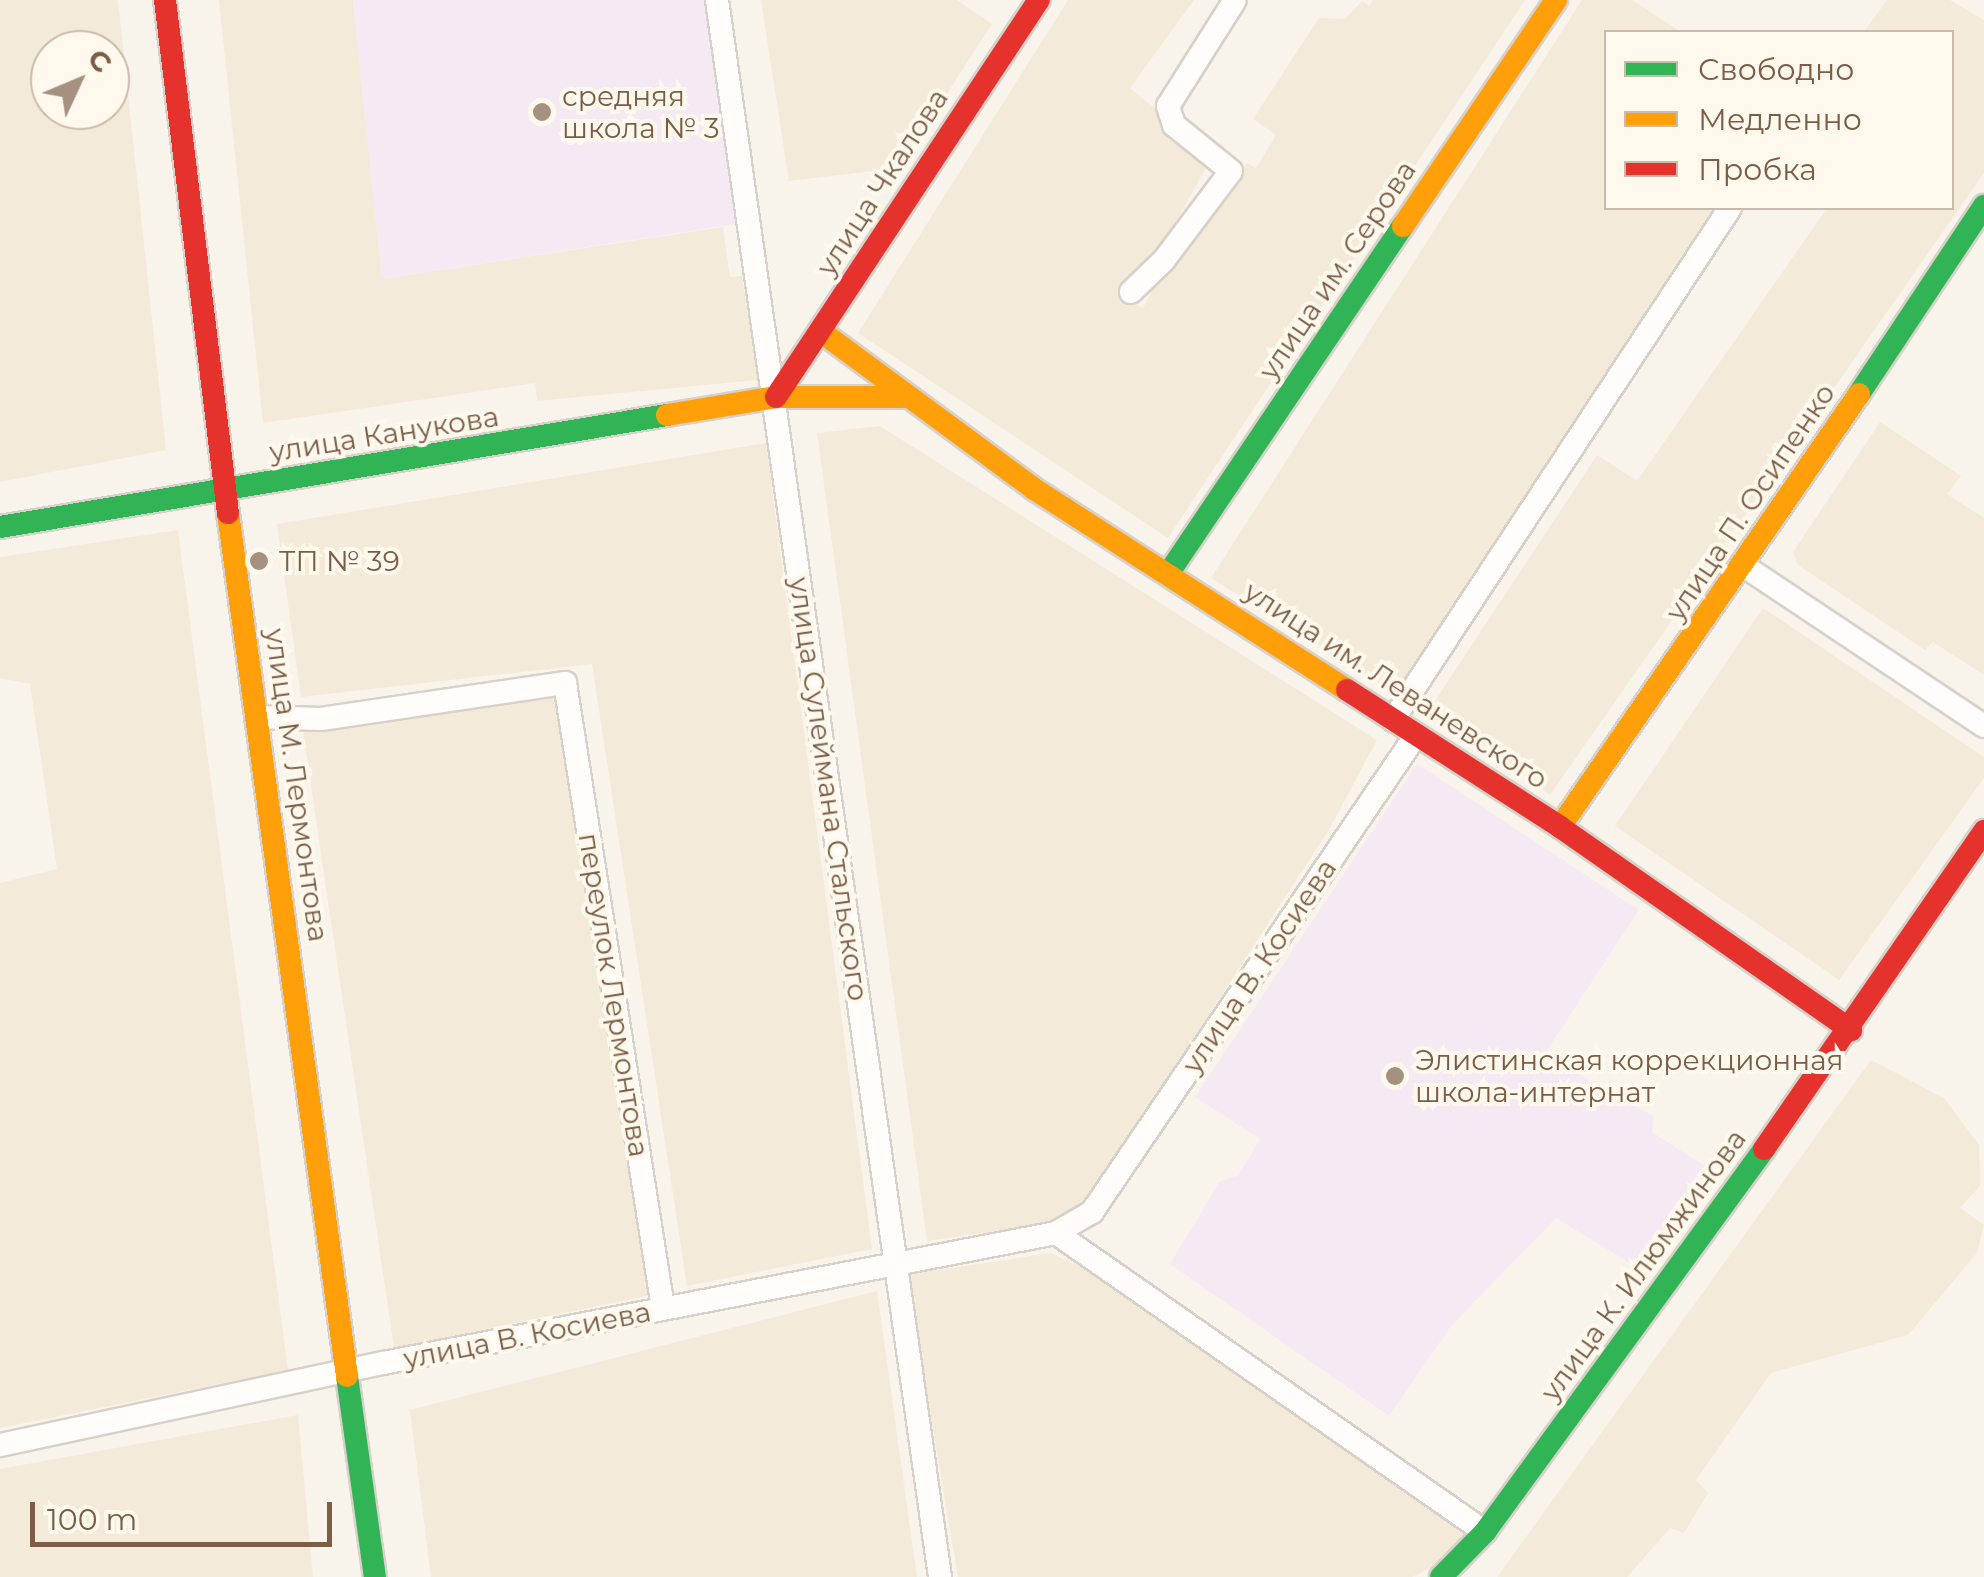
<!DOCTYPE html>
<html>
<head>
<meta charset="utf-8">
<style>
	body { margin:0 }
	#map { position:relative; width:1984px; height:1577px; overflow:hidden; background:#f8f4eb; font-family:Montserrat,sans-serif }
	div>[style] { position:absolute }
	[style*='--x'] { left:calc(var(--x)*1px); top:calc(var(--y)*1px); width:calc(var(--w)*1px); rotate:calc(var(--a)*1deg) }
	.residential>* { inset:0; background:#f4eada }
	.education>* { inset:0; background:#f5eaf4 }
	.roads { filter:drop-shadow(2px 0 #d7d1c9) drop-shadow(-2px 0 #d7d1c9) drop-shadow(0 2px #d7d1c9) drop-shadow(0 -2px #d7d1c9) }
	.street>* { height:22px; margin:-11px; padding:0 11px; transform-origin:11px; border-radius:11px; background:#fefdfc }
	.fast>* { height:22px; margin:-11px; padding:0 11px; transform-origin:11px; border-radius:11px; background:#30b455 }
	.slow>* { height:22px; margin:-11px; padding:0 11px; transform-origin:11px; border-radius:11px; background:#ff9f0a }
	.jam>* { height:22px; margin:-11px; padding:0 11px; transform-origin:11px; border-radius:11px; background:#e5322d }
	.dots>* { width:28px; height:28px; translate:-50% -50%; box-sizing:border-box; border:5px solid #fff9ed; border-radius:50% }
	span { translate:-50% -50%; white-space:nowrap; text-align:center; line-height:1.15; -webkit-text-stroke:8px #fff9ed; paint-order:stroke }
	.poi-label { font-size:28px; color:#7a5c47 }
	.left { translate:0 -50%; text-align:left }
	.street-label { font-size:28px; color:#7a5c47 }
	.legend { position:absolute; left:1604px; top:30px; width:350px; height:180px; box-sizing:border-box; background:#fff9ed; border:2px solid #cabaab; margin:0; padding:12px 18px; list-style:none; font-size:30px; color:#7a5c47 }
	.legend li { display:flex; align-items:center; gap:20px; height:50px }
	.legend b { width:50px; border:2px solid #cabaab }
	.north { position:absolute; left:30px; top:30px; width:100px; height:100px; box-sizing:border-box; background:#fff9ed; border:2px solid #cabaab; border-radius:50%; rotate:46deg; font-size:28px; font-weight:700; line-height:40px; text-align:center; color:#7a5c47 }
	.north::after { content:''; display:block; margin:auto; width:35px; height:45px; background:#a69180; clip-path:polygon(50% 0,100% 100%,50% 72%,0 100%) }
	.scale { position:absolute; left:30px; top:1502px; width:302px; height:45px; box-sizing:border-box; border:5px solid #7a5c47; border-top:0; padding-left:12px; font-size:30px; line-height:35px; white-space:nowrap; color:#7a5c47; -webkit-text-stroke:8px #fff9ed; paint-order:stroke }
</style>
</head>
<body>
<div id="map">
	<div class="residential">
		<i style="clip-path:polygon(evenodd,0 0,118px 0,166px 450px,0 482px,0 0,50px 50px,110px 50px,110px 110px,50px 110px,50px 50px)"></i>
		<i style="clip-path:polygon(219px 0,353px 0,382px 279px,723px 227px,730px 277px,742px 276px,758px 380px,537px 401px,535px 383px,263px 423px)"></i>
		<i style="clip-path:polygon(761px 0,957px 0,992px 24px,899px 168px,789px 181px)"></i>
		<i style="clip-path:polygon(1068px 0,1194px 0,1130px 88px,1163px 115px,1161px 124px,1209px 162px,1160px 251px,1119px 296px,1143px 308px,1170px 257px,1247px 163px,1256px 168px,1276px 135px,1253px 119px,1319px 18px,1345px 19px,1362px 1px,1369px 6px,1373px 0,1525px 0,1168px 538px,858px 333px)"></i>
		<i style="clip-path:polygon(1582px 0,1632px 0,1681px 32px,1606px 32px,1606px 208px,1722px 208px,1402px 697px,1211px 578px)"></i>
		<i style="clip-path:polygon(1887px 0,1950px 0,1984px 20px,1984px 173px,1550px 795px,1431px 707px,1597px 455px,1637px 481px,1827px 208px,1952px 208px,1952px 32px,1864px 32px)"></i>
		<i style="clip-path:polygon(1880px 422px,1961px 476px,1947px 494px,1984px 518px,1984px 675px,1933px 642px,1925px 650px,1798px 565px,1793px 552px)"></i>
		<i style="clip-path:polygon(880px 426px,1377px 740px,1330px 828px,1085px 1206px,1053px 1223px,927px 1241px,817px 433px)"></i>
		<i style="clip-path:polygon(766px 443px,872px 1249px,687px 1286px,592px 664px,301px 697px,277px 524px)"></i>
		<i style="clip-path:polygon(178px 530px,288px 1370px,0 1428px,0 883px,57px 869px,30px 684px,0 678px,0 557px)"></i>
		<i style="clip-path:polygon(1763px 608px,1984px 757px,1984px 778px,1839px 980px,1615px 826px)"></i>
		<i style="clip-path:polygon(559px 695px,651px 1295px,394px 1348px,303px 732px)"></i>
		<i style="clip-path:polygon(1871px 1060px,1944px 1098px,1979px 1145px,1980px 1186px,1960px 1208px,1984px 1225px,1977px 1253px,1908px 1335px,1771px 1373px,1696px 1480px,1708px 1493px,1684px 1533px,1670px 1528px,1627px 1577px,1497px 1577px)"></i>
		<i style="clip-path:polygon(1050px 1253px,1082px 1267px,1464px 1532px,1448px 1559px,1412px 1577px,958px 1577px,907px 1275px)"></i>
		<i style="clip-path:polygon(877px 1291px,917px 1577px,431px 1577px,410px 1410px)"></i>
		<i style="clip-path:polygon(298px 1415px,313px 1577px,0 1577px,0 1469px)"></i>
	</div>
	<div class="education">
		<i style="clip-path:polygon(353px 0,704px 0,736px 224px,382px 279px)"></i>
		<i style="clip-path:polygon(1417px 764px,1639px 910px,1544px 1055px,1653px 1116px,1652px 1132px,1711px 1170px,1633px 1265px,1556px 1218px,1451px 1326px,1389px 1416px,1170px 1264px,1220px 1181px,1238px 1176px,1260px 1139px,1195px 1097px)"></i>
	</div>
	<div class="roads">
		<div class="street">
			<i style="--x:717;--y:0;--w:1593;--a:81.95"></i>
			<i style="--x:1131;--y:292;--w:46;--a:-44.1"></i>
			<i style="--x:1164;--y:260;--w:111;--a:-53"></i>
			<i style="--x:1231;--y:171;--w:73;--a:-141.1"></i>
			<i style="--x:1174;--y:125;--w:20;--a:-108"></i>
			<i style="--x:1168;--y:106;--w:125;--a:-57.7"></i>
			<i style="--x:1744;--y:566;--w:288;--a:33.7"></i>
			<i style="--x:258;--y:717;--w:63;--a:1.8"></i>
			<i style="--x:321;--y:719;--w:247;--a:-8.4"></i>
			<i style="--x:565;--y:683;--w:633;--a:81.09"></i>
			<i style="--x:1393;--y:720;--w:613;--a:-56.65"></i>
			<i style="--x:1056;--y:1233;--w:523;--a:34.88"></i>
			<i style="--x:0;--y:1445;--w:392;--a:-12.1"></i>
			<i style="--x:383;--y:1363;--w:685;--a:-10.93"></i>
			<i style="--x:1056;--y:1233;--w:42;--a:-30.3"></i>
			<i style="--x:1092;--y:1212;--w:577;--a:-55.81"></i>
		</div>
		<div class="fast">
			<i style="--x:1859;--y:394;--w:226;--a:-56.4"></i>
			<i style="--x:0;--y:527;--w:676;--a:-9.53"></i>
			<i style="--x:1168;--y:574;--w:420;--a:-56"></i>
			<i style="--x:347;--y:1376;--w:203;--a:82.1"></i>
			<i style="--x:1441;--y:1577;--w:63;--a:-45.6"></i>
			<i style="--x:1485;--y:1532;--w:474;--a:-53.9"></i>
		</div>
		<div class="slow">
			<i style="--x:1403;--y:226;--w:273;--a:-55.9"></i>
			<i style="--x:820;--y:331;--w:266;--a:36.4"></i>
			<i style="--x:1034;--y:489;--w:372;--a:32.7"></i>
			<i style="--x:667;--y:415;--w:110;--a:-9.4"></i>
			<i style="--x:776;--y:397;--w:129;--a:0"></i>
			<i style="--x:228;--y:513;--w:871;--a:82.15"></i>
			<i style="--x:1560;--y:827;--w:526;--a:-55.37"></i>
		</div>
		<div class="jam">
			<i style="--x:165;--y:0;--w:517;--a:83"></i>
			<i style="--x:776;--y:397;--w:476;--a:-56.5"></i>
			<i style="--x:1347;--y:690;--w:253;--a:32.7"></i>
			<i style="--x:1560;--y:827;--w:355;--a:34.9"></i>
			<i style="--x:1764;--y:1149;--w:387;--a:-55.3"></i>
		</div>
	</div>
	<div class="dots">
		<i style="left:542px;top:112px;background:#a69180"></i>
		<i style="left:259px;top:561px;background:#a69180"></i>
		<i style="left:1395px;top:1076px;background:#a69180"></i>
	</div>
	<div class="poi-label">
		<span class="left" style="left:562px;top:112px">средняя<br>школа № 3</span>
		<span class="left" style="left:279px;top:561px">ТП № 39</span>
		<span class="left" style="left:1415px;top:1076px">Элистинская коррекционная<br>школа-интернат</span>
	</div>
	<div class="street-label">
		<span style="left:882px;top:182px;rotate:-57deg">улица Чкалова</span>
		<span style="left:1337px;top:270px;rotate:-56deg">улица им. Серова</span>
		<span style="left:384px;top:434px;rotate:-9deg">улица Канукова</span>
		<span style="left:1750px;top:502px;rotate:-56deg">улица П. Осипенко</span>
		<span style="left:1396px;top:685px;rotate:33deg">улица им. Леваневского</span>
		<span style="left:297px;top:785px;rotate:82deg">улица М. Лермонтова</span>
		<span style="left:829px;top:789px;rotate:82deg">улица Сулеймана Стальского</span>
		<span style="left:1259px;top:966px;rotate:-56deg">улица В. Косиева</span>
		<span style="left:614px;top:995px;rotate:81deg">переулок Лермонтова</span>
		<span style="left:1643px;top:1265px;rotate:-54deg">улица К. Илюмжинова</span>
		<span style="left:527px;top:1335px;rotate:-11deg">улица В. Косиева</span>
	</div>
	<ul class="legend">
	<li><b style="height:12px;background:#30b455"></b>Свободно</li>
	<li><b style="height:12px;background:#ff9f0a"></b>Медленно</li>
	<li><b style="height:12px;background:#e5322d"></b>Пробка</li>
	</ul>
	<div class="north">С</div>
	<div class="scale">100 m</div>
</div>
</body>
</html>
